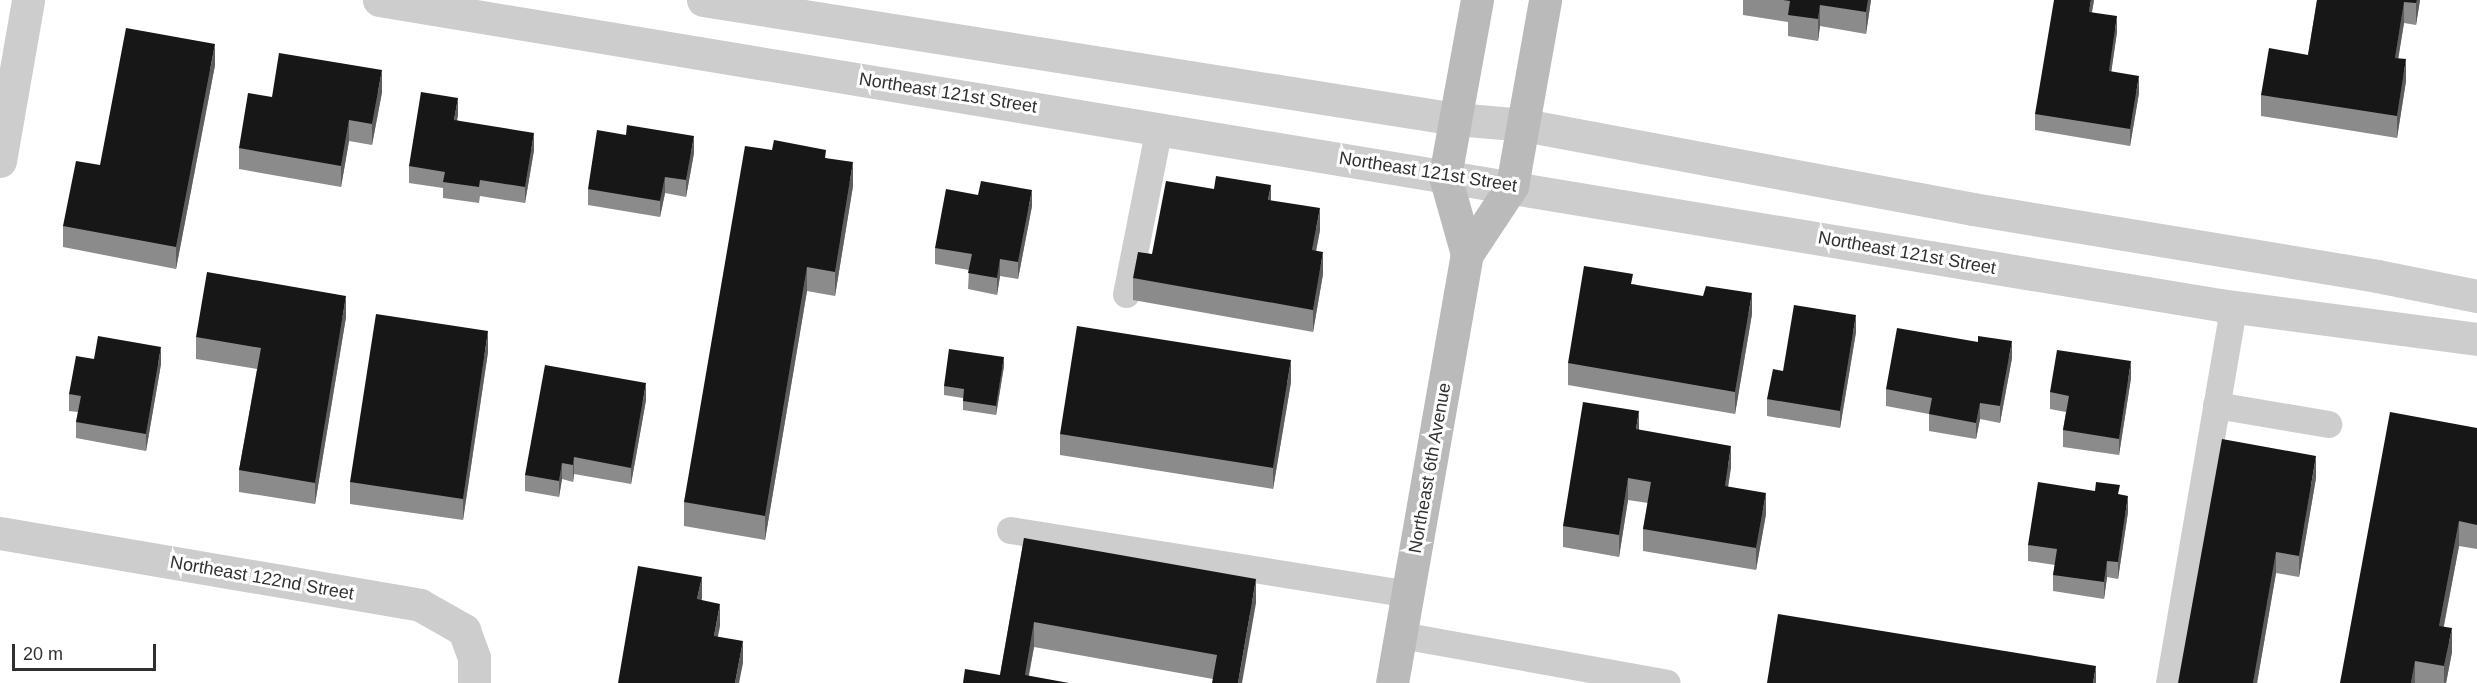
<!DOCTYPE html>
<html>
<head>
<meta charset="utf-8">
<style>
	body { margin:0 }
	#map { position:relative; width:2477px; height:683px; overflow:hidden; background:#fff; font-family:Helvetica,sans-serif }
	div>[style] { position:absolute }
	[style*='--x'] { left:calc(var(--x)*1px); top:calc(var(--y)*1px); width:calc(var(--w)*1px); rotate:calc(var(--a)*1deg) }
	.service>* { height:27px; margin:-13.5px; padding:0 13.5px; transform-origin:13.5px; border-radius:13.5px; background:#cdcdcd }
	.minor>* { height:33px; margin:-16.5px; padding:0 16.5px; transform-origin:16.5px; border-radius:16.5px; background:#cdcdcd }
	.secondary>* { height:33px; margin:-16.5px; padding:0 16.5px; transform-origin:16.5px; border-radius:16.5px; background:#bababa }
	.wall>* { inset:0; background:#8b8b8b }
	.shaded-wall>* { inset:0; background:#5d5d5d }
	.building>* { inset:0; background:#171717 }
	span { translate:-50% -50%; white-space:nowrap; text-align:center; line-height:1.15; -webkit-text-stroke:6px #fff; paint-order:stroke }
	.street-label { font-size:18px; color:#303030 }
	.scale { position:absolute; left:12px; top:644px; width:144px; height:27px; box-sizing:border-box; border:3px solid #303030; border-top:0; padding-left:8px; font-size:18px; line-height:21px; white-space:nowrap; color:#303030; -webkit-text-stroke:4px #fff; paint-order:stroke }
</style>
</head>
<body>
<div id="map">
	<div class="service">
		<i style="--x:1126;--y:294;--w:170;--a:-78.8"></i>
		<i style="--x:2216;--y:405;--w:114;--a:9.6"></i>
		<i style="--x:1010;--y:530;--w:403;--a:9.1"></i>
		<i style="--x:1401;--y:635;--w:270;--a:10.2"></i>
		<i style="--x:2169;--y:683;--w:381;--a:-80.3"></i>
	</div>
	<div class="minor">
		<i style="--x:379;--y:0;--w:1866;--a:9.41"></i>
		<i style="--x:2220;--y:305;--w:259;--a:7.5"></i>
		<i style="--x:703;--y:0;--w:762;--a:8.98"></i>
		<i style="--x:1456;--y:119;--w:68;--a:5"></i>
		<i style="--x:1524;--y:125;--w:457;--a:10.6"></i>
		<i style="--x:1973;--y:209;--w:410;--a:9.4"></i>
		<i style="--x:2377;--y:276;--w:102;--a:11.3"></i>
		<i style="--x:0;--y:161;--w:163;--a:-80.1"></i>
		<i style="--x:0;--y:533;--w:426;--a:9.7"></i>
		<i style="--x:420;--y:605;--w:51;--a:29.6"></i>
		<i style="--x:464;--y:630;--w:30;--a:70"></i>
		<i style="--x:474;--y:658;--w:25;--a:90"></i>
	</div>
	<div class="secondary">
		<i style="--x:1467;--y:254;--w:81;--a:-105.8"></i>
		<i style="--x:1445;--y:176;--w:179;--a:-79.7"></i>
		<i style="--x:1392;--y:683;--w:436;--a:-80.1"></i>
		<i style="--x:1467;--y:254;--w:82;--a:-56.5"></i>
		<i style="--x:1512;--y:186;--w:189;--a:-79.9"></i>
	</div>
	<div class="wall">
		<i style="clip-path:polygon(1743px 0,1871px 0,1866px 34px,1820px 26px,1818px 41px,1788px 36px,1788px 22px,1743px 15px)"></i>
		<i style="clip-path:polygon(2094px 0,2092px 12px,2117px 32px,2111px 72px,2139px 93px,2130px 146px,2035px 130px,2035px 114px)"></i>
		<i style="clip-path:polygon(2317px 0,2420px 0,2416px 25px,2404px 23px,2398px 58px,2406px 81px,2397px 138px,2261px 116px,2261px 95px,2308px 55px)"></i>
		<i style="clip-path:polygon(215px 65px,176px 269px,63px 247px,63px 226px,100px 165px)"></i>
		<i style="clip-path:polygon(382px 92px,372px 145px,349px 141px,341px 187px,239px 169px,239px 148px,272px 97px)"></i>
		<i style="clip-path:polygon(458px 115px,457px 120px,534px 150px,525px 203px,480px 196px,479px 203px,443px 198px,443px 188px,409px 183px,409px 166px)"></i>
		<i style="clip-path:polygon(772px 150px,826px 158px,853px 186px,835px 296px,807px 291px,765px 540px,684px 526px,684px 502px)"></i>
		<i style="clip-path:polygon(694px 153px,686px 197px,665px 193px,660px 217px,588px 205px,588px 189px)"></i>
		<i style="clip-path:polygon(1271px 201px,1320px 230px,1316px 251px,1323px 274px,1313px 332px,1133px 300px,1133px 278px)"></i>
		<i style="clip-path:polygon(1032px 206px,1018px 279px,1000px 276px,997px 295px,968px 289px,969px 270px,935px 264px,935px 248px)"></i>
		<i style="clip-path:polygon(1633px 284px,1752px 314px,1735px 414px,1568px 385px,1568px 363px)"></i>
		<i style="clip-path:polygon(346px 317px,315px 504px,239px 492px,239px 470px,257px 369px,196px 359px,196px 337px)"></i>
		<i style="clip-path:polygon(1856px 332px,1840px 428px,1767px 416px,1767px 399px)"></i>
		<i style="clip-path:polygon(488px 352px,463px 520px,350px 504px,350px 482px)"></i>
		<i style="clip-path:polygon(2012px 358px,2000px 423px,1980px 419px,1976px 439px,1929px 431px,1929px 414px,1886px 406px,1886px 389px)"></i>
		<i style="clip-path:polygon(94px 359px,161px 364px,146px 451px,76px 438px,76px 422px,78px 412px,69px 411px,69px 394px)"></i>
		<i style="clip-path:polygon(1004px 366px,996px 415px,963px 410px,963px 398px,944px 395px,944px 386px)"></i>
		<i style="clip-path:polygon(2131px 378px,2119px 455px,2063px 447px,2063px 430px,2066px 412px,2050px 409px,2050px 392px)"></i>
		<i style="clip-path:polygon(1291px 382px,1273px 489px,1060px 455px,1060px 434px)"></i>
		<i style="clip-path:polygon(646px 400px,631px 484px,574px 474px,573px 482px,562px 479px,559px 497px,525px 491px,525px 475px)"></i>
		<i style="clip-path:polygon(2477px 428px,2477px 549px,2459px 546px,2444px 626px,2452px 652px,2446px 683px,2340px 683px)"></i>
		<i style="clip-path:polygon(1639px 430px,1731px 467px,1728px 487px,1766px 514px,1756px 570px,1643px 551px,1643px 529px,1648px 503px,1628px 500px,1619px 557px,1563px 547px,1563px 526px)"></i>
		<i style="clip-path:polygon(2316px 478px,2299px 577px,2276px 573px,2257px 683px,2178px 683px)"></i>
		<i style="clip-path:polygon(2128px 512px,2118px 579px,2107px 577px,2104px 599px,2053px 591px,2053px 575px,2055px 565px,2028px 561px,2028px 545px)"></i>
		<i style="clip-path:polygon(1024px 538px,1256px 603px,1213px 679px,1034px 647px,1029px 676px,1000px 675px)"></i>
	</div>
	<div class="shaded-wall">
		<i style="clip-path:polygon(1868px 0,1871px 0,1866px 34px,1866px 12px)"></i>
		<i style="clip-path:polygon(2091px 0,2094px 0,2089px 28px,2089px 12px)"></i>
		<i style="clip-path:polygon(2417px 0,2420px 0,2416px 25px,2416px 3px)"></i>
		<i style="clip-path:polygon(2404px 2px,2404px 23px,2395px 79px,2395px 58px)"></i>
		<i style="clip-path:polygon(1820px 5px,1820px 26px,1818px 41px,1818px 19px)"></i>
		<i style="clip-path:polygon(2117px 16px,2117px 32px,2109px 88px,2109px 71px)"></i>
		<i style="clip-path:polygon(215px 44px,215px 65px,176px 269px,176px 247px)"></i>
		<i style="clip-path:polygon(2406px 59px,2406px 81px,2397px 138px,2397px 116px)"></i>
		<i style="clip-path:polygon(382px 70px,382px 92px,372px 145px,372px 124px)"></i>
		<i style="clip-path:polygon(2139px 76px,2139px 93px,2130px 146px,2130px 129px)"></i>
		<i style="clip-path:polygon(458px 98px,458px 115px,454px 136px,454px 120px)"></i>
		<i style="clip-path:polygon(349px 120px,349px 141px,341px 187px,341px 166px)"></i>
		<i style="clip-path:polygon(534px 133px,534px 150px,525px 203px,525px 187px)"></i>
		<i style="clip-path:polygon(694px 136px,694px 153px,686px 197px,686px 180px)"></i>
		<i style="clip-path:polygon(853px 162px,853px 186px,835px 296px,835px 272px)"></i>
		<i style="clip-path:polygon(665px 177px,665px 193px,660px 217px,660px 201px)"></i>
		<i style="clip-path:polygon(1271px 185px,1271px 207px,1268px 200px)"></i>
		<i style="clip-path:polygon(1032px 190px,1032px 206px,1018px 279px,1018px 262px)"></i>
		<i style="clip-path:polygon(1320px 208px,1320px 230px,1312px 272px,1312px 250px)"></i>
		<i style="clip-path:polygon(1323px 252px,1323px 274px,1313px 332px,1313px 310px)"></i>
		<i style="clip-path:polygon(1000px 259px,1000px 276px,997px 295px,997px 278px)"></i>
		<i style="clip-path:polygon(807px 267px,807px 291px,765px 540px,765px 516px)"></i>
		<i style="clip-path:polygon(1752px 293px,1752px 314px,1735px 414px,1735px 392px)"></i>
		<i style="clip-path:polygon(346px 296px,346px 317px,315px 504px,315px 483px)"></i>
		<i style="clip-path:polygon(1856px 315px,1856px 332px,1840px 428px,1840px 411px)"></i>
		<i style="clip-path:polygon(488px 331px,488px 352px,463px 520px,463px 499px)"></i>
		<i style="clip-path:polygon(2012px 341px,2012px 358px,2000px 423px,2000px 406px)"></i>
		<i style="clip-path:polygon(161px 347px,161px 364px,146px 451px,146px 434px)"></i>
		<i style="clip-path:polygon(1004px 357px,1004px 366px,996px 415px,996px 406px)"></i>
		<i style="clip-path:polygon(1291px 360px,1291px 382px,1273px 489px,1273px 468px)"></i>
		<i style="clip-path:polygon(2131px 361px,2131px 378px,2119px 455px,2119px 439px)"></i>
		<i style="clip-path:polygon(646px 383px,646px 400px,631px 484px,631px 468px)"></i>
		<i style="clip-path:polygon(1980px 403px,1980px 419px,1976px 439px,1976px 423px)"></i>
		<i style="clip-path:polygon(1639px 411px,1639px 433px,1636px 429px)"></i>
		<i style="clip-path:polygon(1731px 446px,1731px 467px,1725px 507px,1725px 486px)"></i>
		<i style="clip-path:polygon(2316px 456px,2316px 478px,2299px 577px,2299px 556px)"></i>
		<i style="clip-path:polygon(574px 457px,574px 474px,573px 482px,573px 465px)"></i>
		<i style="clip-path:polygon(562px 463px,562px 479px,559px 497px,559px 481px)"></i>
		<i style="clip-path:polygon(1628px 478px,1628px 500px,1619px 557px,1619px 535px)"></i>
		<i style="clip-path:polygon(1766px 493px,1766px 514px,1756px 570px,1756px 548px)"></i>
		<i style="clip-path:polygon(2128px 496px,2128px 512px,2118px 579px,2118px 562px)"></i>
		<i style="clip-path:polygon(2459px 521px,2459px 546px,2439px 650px,2439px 626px)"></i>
		<i style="clip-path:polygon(2276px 552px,2276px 573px,2257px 683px,2253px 683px)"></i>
		<i style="clip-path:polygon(2107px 561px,2107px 577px,2104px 599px,2104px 582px)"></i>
		<i style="clip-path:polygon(702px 577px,702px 598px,697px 621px,697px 599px)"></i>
		<i style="clip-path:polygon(1256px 579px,1256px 603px,1242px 683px,1238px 683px)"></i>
		<i style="clip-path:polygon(720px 604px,720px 626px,714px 657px,714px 636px)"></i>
		<i style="clip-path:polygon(1034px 622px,1034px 647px,1027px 683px,1025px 675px)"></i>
		<i style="clip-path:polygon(2452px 628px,2452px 652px,2446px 683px,2444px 683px,2444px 666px)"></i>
		<i style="clip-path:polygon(743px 641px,743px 663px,739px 683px,735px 683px)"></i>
		<i style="clip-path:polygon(2415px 661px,2415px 683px,2411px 683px)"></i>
		<i style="clip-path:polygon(2096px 666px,2096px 683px,2093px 683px)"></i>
	</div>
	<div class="building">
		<i style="clip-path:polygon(1783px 0,1868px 0,1866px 12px,1820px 5px,1818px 19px,1788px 15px,1790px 1px)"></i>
		<i style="clip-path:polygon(2054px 0,2091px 0,2089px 12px,2117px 16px,2109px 71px,2139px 76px,2130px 129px,2035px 114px)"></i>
		<i style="clip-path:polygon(2317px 0,2417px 0,2416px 3px,2404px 2px,2395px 58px,2406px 59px,2397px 116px,2261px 95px,2269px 48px,2308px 55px)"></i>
		<i style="clip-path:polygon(126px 28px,215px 44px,176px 247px,63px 226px,76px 161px,100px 165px)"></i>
		<i style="clip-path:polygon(279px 53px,382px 70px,372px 124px,349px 120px,341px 166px,239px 148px,248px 93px,272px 97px)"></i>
		<i style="clip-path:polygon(421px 92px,458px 98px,454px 120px,534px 133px,525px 187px,480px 180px,479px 187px,443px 182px,445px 172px,409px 166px)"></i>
		<i style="clip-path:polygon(627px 125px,694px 136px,686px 180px,665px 177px,660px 201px,588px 189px,597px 130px,626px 135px)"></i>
		<i style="clip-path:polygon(774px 140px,826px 150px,825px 158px,853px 162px,835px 272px,807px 267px,765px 516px,684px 502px,745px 146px,772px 150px)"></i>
		<i style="clip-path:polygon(1216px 176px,1271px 185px,1268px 200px,1320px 208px,1312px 250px,1323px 252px,1313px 310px,1133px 278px,1138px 252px,1152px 254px,1166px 181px,1214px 189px)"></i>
		<i style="clip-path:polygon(981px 181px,1032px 190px,1018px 262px,1000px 259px,997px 278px,968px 273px,972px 254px,935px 248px,946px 189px,978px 195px)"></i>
		<i style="clip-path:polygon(1584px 266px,1633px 274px,1631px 284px,1703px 296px,1706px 286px,1752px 293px,1735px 392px,1568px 363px)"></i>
		<i style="clip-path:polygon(207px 272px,346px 296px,315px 483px,239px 470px,261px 348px,196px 337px)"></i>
		<i style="clip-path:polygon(1794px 305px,1856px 315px,1840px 411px,1767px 399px,1773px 369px,1783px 371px)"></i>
		<i style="clip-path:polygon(376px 314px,488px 331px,463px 499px,350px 482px)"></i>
		<i style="clip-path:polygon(1077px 326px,1291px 360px,1273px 468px,1060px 434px)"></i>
		<i style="clip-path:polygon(1897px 328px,1978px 342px,1978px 336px,2012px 341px,2000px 406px,1980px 403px,1976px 423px,1929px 414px,1932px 398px,1886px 389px)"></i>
		<i style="clip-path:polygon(98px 336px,161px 347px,146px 434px,76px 422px,81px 396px,69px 394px,76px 356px,94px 359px)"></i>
		<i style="clip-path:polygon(949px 349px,1004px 357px,996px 406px,963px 401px,964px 389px,944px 386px)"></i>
		<i style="clip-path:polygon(2057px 350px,2131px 361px,2119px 439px,2063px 430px,2069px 396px,2050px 392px)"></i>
		<i style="clip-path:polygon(545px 365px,646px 383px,631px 468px,574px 457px,573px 465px,562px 463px,559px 481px,525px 475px)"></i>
		<i style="clip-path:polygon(1583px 402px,1639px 411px,1636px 429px,1731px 446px,1725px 486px,1766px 493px,1756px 548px,1643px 529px,1651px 482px,1628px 478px,1619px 535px,1563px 526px)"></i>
		<i style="clip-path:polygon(2390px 412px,2477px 428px,2477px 525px,2459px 521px,2439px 626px,2452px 628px,2444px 666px,2415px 661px,2411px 683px,2340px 683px)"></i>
		<i style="clip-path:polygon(2222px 439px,2316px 456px,2299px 556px,2276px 552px,2253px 683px,2178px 683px)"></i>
		<i style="clip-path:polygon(2038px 482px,2095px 491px,2096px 482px,2120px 485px,2118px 494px,2128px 496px,2118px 562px,2107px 561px,2104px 582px,2053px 575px,2057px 549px,2028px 545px)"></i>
		<i style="clip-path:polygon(1024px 538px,1256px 579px,1238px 683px,1212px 683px,1217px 655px,1034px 622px,1025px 675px,1069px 683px,963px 683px,965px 669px,1000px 675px)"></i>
		<i style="clip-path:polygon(638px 566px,702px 577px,697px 599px,720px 604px,714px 636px,743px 641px,735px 683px,618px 683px)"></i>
		<i style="clip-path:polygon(1778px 614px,2096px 666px,2093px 683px,1767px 683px)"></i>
	</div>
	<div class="street-label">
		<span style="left:948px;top:93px;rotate:9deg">Northeast 121st Street</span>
		<span style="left:1428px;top:172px;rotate:9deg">Northeast 121st Street</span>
		<span style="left:1907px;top:253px;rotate:10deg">Northeast 121st Street</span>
		<span style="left:1430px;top:468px;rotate:-80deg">Northeast 6th Avenue</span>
		<span style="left:262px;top:578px;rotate:10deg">Northeast 122nd Street</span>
	</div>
	<div class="scale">20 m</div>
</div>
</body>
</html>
